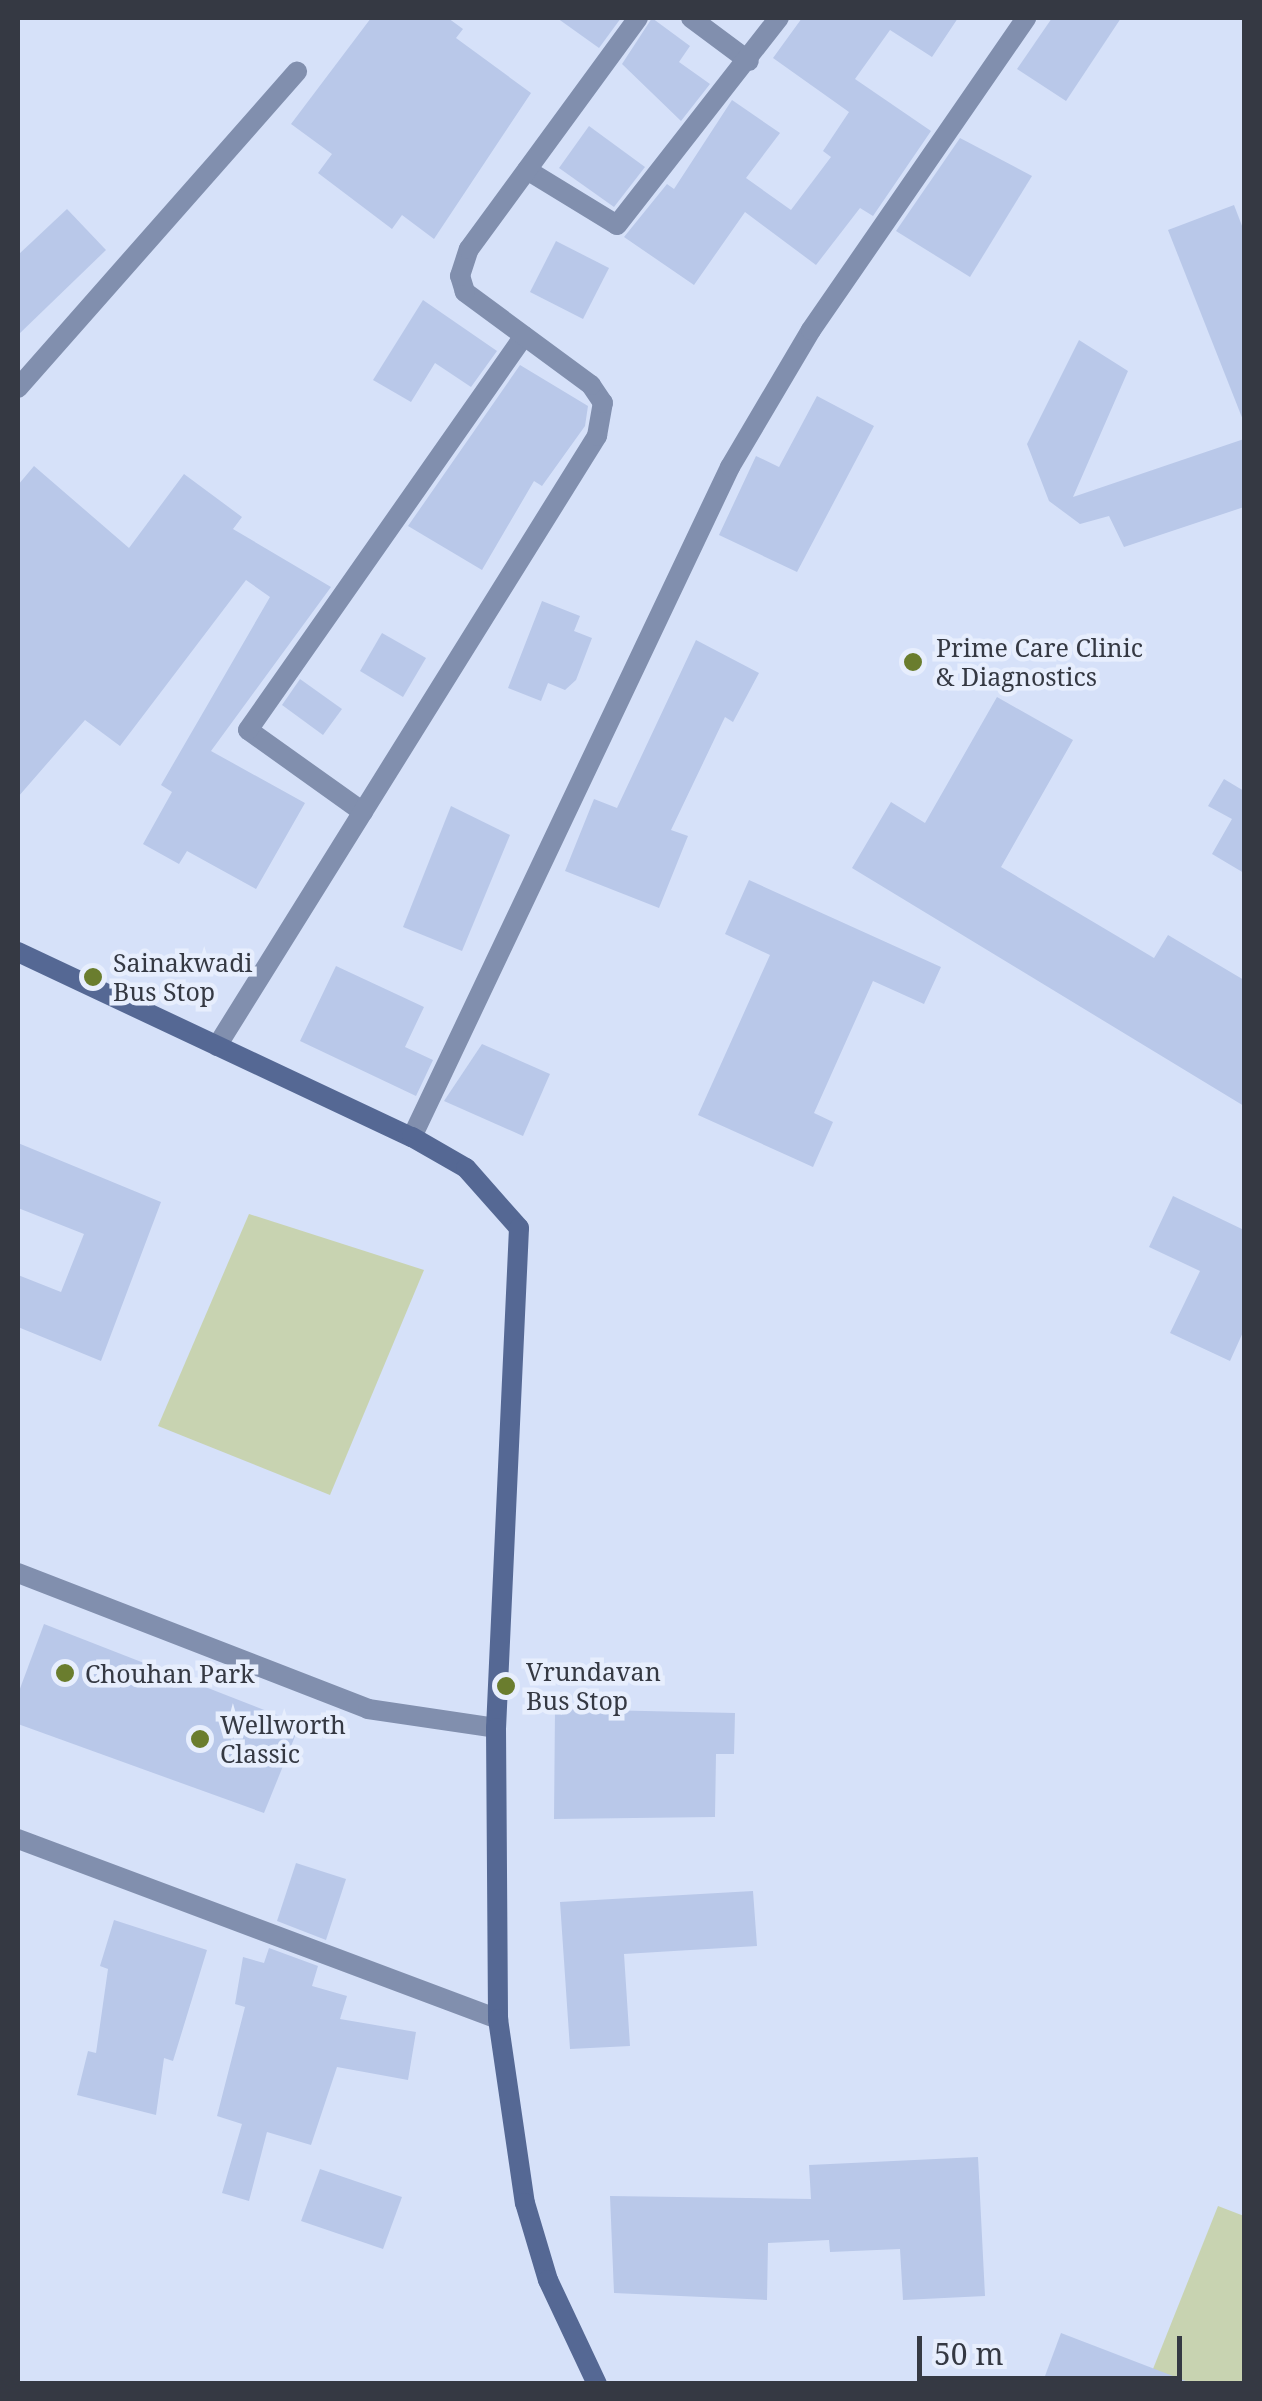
<!DOCTYPE html>
<html>
<head>
<meta charset="utf-8">
<style>
	body { margin:0 }
	#map { position:relative; width:1262px; height:2401px; overflow:hidden; background:#d6e1f9; font-family:"Noto Serif",serif }
	div>[style] { position:absolute }
	[style*='--x'] { left:calc(var(--x)*1px); top:calc(var(--y)*1px); width:calc(var(--w)*1px); rotate:calc(var(--a)*1deg) }
	.green>* { inset:0; background:#c8d3b1 }
	.building>* { inset:0; background:#b9c8e9 }
	.street>* { height:20px; margin:-10px; padding:0 10px; transform-origin:10px; border-radius:10px; background:#818fae }
	.secondary>* { height:20px; margin:-10px; padding:0 10px; transform-origin:10px; border-radius:10px; background:#556894 }
	.dots>* { width:28px; height:28px; translate:-50% -50%; box-sizing:border-box; border:5px solid #e7eefd; border-radius:50% }
	span { translate:-50% -50%; white-space:nowrap; text-align:center; line-height:1.15; -webkit-text-stroke:9px #e7eefd; paint-order:stroke }
	.poi-label { font-size:25px; color:#353943 }
	.left { translate:0 -50%; text-align:left }
	.frame { position:absolute; inset:0; border:20px solid #353943; pointer-events:none }
	.scale { position:absolute; left:917px; top:2336px; width:265px; height:45px; box-sizing:border-box; border:5px solid #353943; border-top:0; padding-left:12px; font-size:30px; line-height:35px; white-space:nowrap; color:#353943; -webkit-text-stroke:8px #e7eefd; paint-order:stroke }
</style>
</head>
<body>
<div id="map">
	<div class="green">
		<i style="clip-path:polygon(249px 1214px,424px 1270px,330px 1495px,158px 1426px)"></i>
		<i style="clip-path:polygon(1218px 2206px,1244px 2216px,1244px 2383px,1147px 2384px)"></i>
	</div>
	<div class="building">
		<i style="clip-path:polygon(371px 18px,448px 18px,463px 29px,456px 38px,531px 93px,434px 239px,402px 215px,392px 229px,318px 173px,332px 154px,291px 124px)"></i>
		<i style="clip-path:polygon(557px 18px,621px 18px,599px 48px)"></i>
		<i style="clip-path:polygon(652px 18px,690px 46px,679px 62px,710px 84px,681px 121px,622px 64px)"></i>
		<i style="clip-path:polygon(802px 18px,958px 18px,932px 57px,890px 30px,855px 79px,931px 131px,873px 216px,860px 208px,816px 265px,745px 212px,694px 285px,624px 237px,667px 184px,674px 189px,732px 100px,780px 133px,746px 178px,791px 210px,831px 157px,823px 151px,849px 112px,773px 58px)"></i>
		<i style="clip-path:polygon(1052px 18px,1121px 18px,1066px 101px,1017px 69px)"></i>
		<i style="clip-path:polygon(589px 126px,645px 167px,614px 207px,559px 168px)"></i>
		<i style="clip-path:polygon(960px 138px,1032px 176px,970px 277px,896px 231px)"></i>
		<i style="clip-path:polygon(1234px 205px,1244px 231px,1243px 420px,1168px 230px)"></i>
		<i style="clip-path:polygon(67px 209px,106px 250px,18px 335px,18px 255px)"></i>
		<i style="clip-path:polygon(556px 241px,609px 268px,583px 319px,530px 292px)"></i>
		<i style="clip-path:polygon(423px 300px,497px 351px,471px 387px,435px 363px,411px 402px,373px 380px)"></i>
		<i style="clip-path:polygon(1079px 340px,1128px 371px,1073px 497px,1244px 439px,1244px 507px,1124px 547px,1109px 516px,1080px 524px,1049px 501px,1027px 444px)"></i>
		<i style="clip-path:polygon(520px 365px,588px 406px,585px 426px,542px 486px,534px 481px,482px 570px,408px 526px)"></i>
		<i style="clip-path:polygon(817px 396px,874px 426px,797px 572px,719px 535px,756px 456px,779px 467px)"></i>
		<i style="clip-path:polygon(34px 466px,129px 548px,184px 474px,242px 517px,233px 529px,331px 587px,211px 751px,305px 803px,256px 889px,187px 851px,179px 864px,143px 844px,172px 792px,161px 785px,270px 597px,246px 580px,120px 746px,85px 720px,18px 797px,18px 485px)"></i>
		<i style="clip-path:polygon(542px 601px,580px 616px,574px 631px,592px 638px,576px 680px,565px 690px,548px 683px,541px 701px,508px 688px)"></i>
		<i style="clip-path:polygon(382px 633px,426px 658px,403px 697px,360px 671px)"></i>
		<i style="clip-path:polygon(696px 640px,759px 673px,733px 722px,725px 717px,671px 830px,688px 836px,659px 908px,565px 871px,594px 799px,617px 808px)"></i>
		<i style="clip-path:polygon(300px 679px,342px 709px,323px 735px,282px 705px)"></i>
		<i style="clip-path:polygon(997px 697px,1073px 740px,1001px 867px,1154px 958px,1168px 935px,1244px 980px,1244px 1106px,852px 868px,891px 802px,925px 823px)"></i>
		<i style="clip-path:polygon(1224px 779px,1244px 791px,1244px 873px,1212px 854px,1232px 819px,1208px 806px)"></i>
		<i style="clip-path:polygon(451px 806px,510px 835px,462px 951px,403px 927px)"></i>
		<i style="clip-path:polygon(749px 880px,941px 967px,924px 1004px,873px 981px,814px 1113px,833px 1122px,813px 1167px,698px 1115px,770px 955px,725px 934px)"></i>
		<i style="clip-path:polygon(336px 966px,424px 1007px,405px 1047px,433px 1060px,416px 1096px,300px 1041px)"></i>
		<i style="clip-path:polygon(482px 1044px,550px 1074px,523px 1136px,444px 1101px)"></i>
		<i style="clip-path:polygon(18px 1143px,161px 1202px,101px 1361px,18px 1327px,18px 1275px,61px 1292px,84px 1234px,18px 1208px)"></i>
		<i style="clip-path:polygon(1173px 1196px,1244px 1230px,1244px 1330px,1230px 1361px,1170px 1333px,1200px 1271px,1149px 1247px)"></i>
		<i style="clip-path:polygon(44px 1624px,300px 1724px,264px 1813px,18px 1724px,18px 1694px)"></i>
		<i style="clip-path:polygon(555px 1709px,735px 1713px,734px 1754px,716px 1754px,715px 1817px,554px 1819px)"></i>
		<i style="clip-path:polygon(296px 1863px,346px 1879px,326px 1940px,277px 1921px)"></i>
		<i style="clip-path:polygon(753px 1891px,757px 1946px,624px 1954px,630px 2046px,570px 2049px,560px 1902px)"></i>
		<i style="clip-path:polygon(114px 1920px,207px 1950px,173px 2061px,164px 2058px,156px 2115px,77px 2095px,88px 2051px,96px 2053px,108px 1969px,100px 1966px)"></i>
		<i style="clip-path:polygon(269px 1948px,318px 1966px,312px 1986px,347px 1996px,340px 2019px,416px 2032px,408px 2080px,337px 2067px,311px 2145px,267px 2132px,249px 2201px,222px 2193px,242px 2124px,217px 2116px,245px 2007px,235px 2004px,243px 1957px,264px 1963px)"></i>
		<i style="clip-path:polygon(978px 2157px,985px 2296px,903px 2300px,900px 2249px,830px 2252px,829px 2240px,768px 2243px,767px 2300px,614px 2293px,610px 2196px,811px 2199px,809px 2165px)"></i>
		<i style="clip-path:polygon(320px 2169px,402px 2197px,383px 2249px,301px 2221px)"></i>
		<i style="clip-path:polygon(1061px 2333px,1186px 2381px,1185px 2384px,1042px 2384px)"></i>
	</div>
	<div class="street">
		<i style="--x:691;--y:18;--w:72;--a:36.6"></i>
		<i style="--x:527;--y:170;--w:105;--a:31.4"></i>
		<i style="--x:617;--y:225;--w:263;--a:-52"></i>
		<i style="--x:18;--y:388;--w:422;--a:-48.6"></i>
		<i style="--x:363;--y:812;--w:141;--a:-144.5"></i>
		<i style="--x:248;--y:730;--w:481;--a:-55"></i>
		<i style="--x:217;--y:1046;--w:719;--a:-58.08"></i>
		<i style="--x:597;--y:436;--w:34;--a:-80"></i>
		<i style="--x:603;--y:403;--w:22;--a:-124"></i>
		<i style="--x:591;--y:385;--w:157;--a:-143.6"></i>
		<i style="--x:465;--y:292;--w:17;--a:-107"></i>
		<i style="--x:460;--y:276;--w:28;--a:-72"></i>
		<i style="--x:469;--y:249;--w:286;--a:-53.8"></i>
		<i style="--x:412;--y:1137;--w:742;--a:-64.61"></i>
		<i style="--x:730;--y:467;--w:159;--a:-59.4"></i>
		<i style="--x:811;--y:330;--w:379;--a:-55.4"></i>
		<i style="--x:18;--y:1573;--w:375;--a:21.2"></i>
		<i style="--x:368;--y:1709;--w:129;--a:8.4"></i>
		<i style="--x:18;--y:1839;--w:513;--a:20.56"></i>
	</div>
	<div class="secondary">
		<i style="--x:18;--y:952;--w:435;--a:25.2"></i>
		<i style="--x:412;--y:1137;--w:62;--a:29.9"></i>
		<i style="--x:466;--y:1168;--w:80;--a:48.5"></i>
		<i style="--x:519;--y:1228;--w:501;--a:92.63"></i>
		<i style="--x:496;--y:1728;--w:291;--a:89.6"></i>
		<i style="--x:498;--y:2019;--w:186;--a:81.7"></i>
		<i style="--x:525;--y:2203;--w:80;--a:73.4"></i>
		<i style="--x:548;--y:2280;--w:115;--a:64.8"></i>
	</div>
	<div class="dots">
		<i style="left:913px;top:662px;background:#6a7d2e"></i>
		<i style="left:93px;top:977px;background:#6a7d2e"></i>
		<i style="left:65px;top:1673px;background:#6a7d2e"></i>
		<i style="left:506px;top:1686px;background:#6a7d2e"></i>
		<i style="left:200px;top:1739px;background:#6a7d2e"></i>
	</div>
	<div class="poi-label">
		<span class="left" style="left:936px;top:662px">Prime Care Clinic<br>&amp; Diagnostics</span>
		<span class="left" style="left:113px;top:977px">Sainakwadi<br>Bus Stop</span>
		<span class="left" style="left:526px;top:1686px">Vrundavan<br>Bus Stop</span>
		<span class="left" style="left:85px;top:1673px">Chouhan Park</span>
		<span class="left" style="left:220px;top:1739px">Wellworth<br>Classic</span>
	</div>
	<div class="frame"></div>
	<div class="scale">50 m</div>
</div>
</body>
</html>
